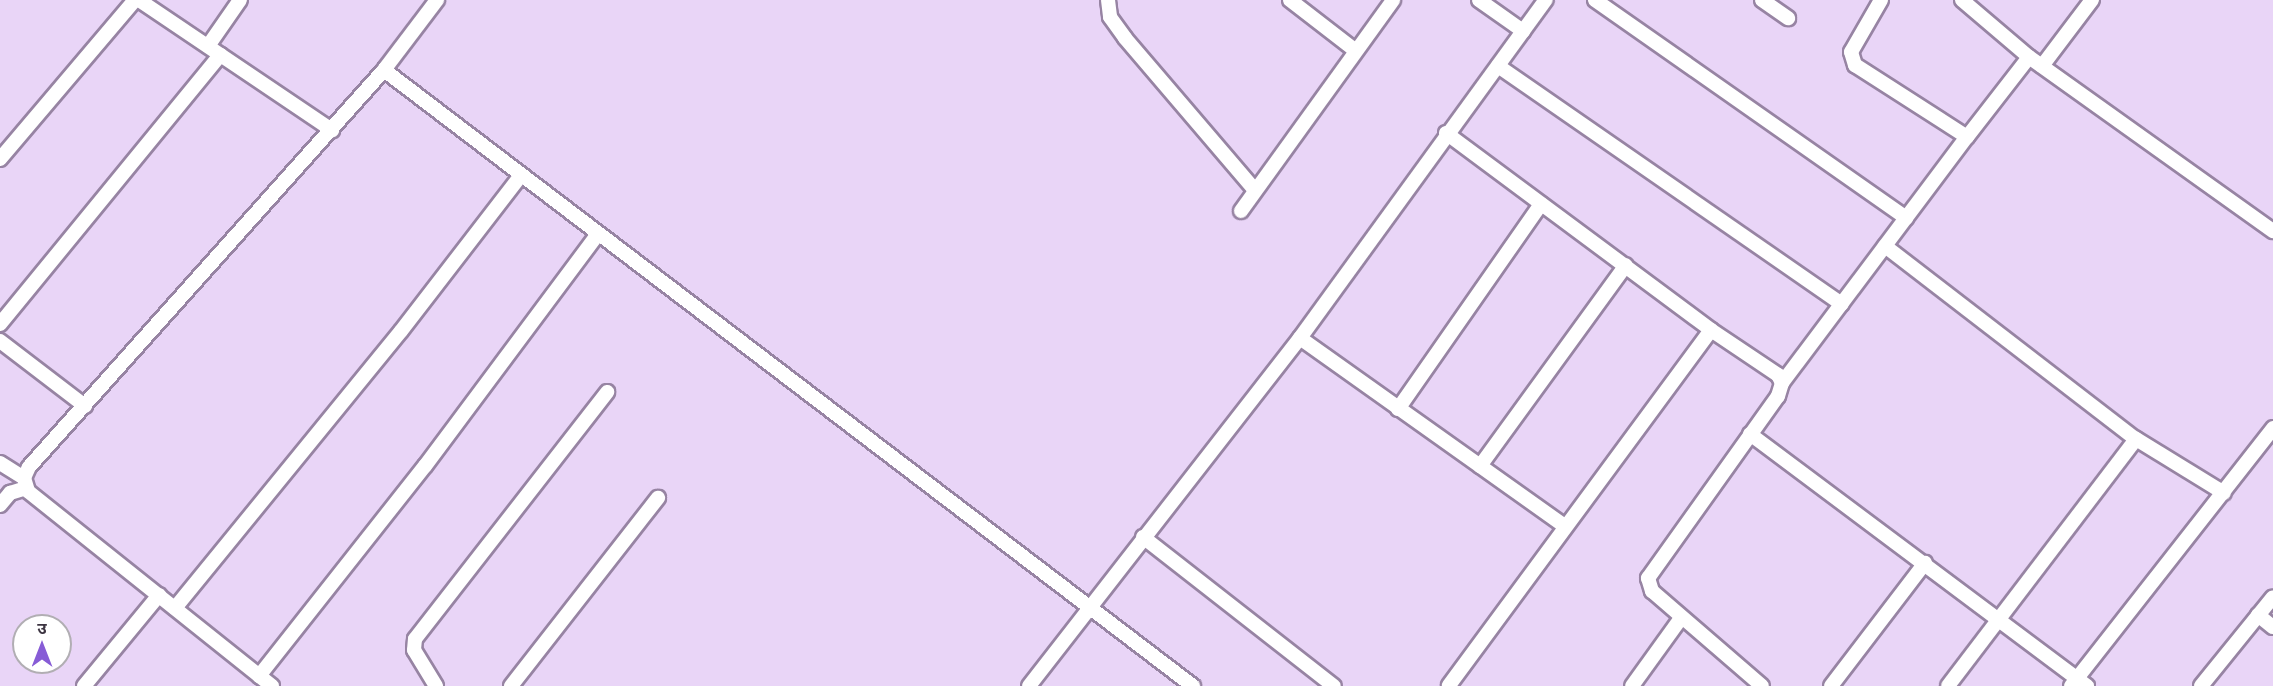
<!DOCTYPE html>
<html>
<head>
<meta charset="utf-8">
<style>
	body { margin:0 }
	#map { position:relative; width:2273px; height:686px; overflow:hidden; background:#e9d5f7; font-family:Ubuntu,"Noto Sans Devanagari",sans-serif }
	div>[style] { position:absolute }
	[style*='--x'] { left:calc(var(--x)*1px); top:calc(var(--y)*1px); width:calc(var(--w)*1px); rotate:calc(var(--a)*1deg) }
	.roads { filter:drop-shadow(2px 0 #9784a3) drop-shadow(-2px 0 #9784a3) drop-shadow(0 2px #9784a3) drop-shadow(0 -2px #9784a3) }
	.street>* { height:14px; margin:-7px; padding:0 7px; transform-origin:7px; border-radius:7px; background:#fff }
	span { translate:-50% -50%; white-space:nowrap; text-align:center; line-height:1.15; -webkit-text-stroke:6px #fff; paint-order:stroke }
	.north { position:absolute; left:12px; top:614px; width:60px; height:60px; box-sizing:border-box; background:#fff; border:2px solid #b1aeb3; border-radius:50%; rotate:0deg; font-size:16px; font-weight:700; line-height:24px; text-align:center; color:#3c3441 }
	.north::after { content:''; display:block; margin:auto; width:21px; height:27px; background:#875cd6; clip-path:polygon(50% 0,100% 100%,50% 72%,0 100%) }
</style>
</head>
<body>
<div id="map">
	<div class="roads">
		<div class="street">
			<i style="--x:139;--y:0;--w:233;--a:34"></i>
			<i style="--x:1108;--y:0;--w:17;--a:83"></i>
			<i style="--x:1110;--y:17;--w:26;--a:54"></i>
			<i style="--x:1125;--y:38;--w:200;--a:49.5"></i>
			<i style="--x:1290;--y:0;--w:83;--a:37.7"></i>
			<i style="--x:1479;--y:0;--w:54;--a:35.2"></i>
			<i style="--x:1595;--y:0;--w:380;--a:35"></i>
			<i style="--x:1762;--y:0;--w:32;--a:35"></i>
			<i style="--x:1881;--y:0;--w:60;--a:120"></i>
			<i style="--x:1851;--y:52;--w:14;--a:73"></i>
			<i style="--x:1855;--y:65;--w:133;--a:32.7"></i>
			<i style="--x:1967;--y:137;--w:101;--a:-52.2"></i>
			<i style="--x:1962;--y:0;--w:88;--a:40.4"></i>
			<i style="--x:2029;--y:57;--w:300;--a:35.5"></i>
			<i style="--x:208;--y:46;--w:56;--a:-55.2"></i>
			<i style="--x:1498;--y:66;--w:418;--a:34.7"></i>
			<i style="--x:2042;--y:66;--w:83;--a:-52.9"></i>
			<i style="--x:384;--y:70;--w:1017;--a:37.29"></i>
			<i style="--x:1446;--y:133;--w:330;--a:36.6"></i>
			<i style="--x:1711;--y:330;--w:442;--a:126.4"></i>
			<i style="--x:0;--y:159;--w:209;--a:-49.7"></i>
			<i style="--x:1241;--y:211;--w:260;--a:-54.2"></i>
			<i style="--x:1885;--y:246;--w:317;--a:37.6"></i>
			<i style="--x:2136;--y:439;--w:310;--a:127.3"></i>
			<i style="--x:0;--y:324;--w:348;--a:-50.7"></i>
			<i style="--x:1711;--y:330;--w:81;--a:33.9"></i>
			<i style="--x:1778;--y:375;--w:9;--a:63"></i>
			<i style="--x:1782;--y:383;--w:14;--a:107"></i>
			<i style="--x:1778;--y:396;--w:224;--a:125.5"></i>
			<i style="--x:1648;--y:578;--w:14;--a:73"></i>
			<i style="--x:1652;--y:591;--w:145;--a:40.8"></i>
			<i style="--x:1300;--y:338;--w:325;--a:35.4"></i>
			<i style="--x:0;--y:341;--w:107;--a:37.4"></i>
			<i style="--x:1782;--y:383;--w:308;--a:-53.1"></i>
			<i style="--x:1398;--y:409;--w:250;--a:-55.1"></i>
			<i style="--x:1750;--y:434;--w:421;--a:36.8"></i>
			<i style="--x:2136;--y:439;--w:103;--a:31.5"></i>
			<i style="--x:0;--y:463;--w:28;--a:32"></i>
			<i style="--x:1480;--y:466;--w:248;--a:-54"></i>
			<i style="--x:0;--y:505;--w:16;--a:-50"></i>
			<i style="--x:10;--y:493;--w:17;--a:-17"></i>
			<i style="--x:1143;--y:537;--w:242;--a:38"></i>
			<i style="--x:175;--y:608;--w:357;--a:-50.8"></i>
			<i style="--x:401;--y:331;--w:197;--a:-52.4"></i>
			<i style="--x:2258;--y:615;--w:19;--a:39"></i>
			<i style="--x:259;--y:676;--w:268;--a:-51.7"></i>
			<i style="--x:425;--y:466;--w:289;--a:-53.3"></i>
			<i style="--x:84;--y:686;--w:118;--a:-50.5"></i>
			<i style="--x:272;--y:686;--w:312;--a:-141.4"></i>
			<i style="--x:28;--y:491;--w:14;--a:-107"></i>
			<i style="--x:24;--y:478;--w:12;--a:-66"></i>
			<i style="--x:29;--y:467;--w:533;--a:-48.2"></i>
			<i style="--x:384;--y:70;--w:88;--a:-52.9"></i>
			<i style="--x:436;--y:686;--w:42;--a:-121.4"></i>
			<i style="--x:414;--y:650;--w:11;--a:-85"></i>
			<i style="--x:415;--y:639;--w:313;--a:-52.1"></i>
			<i style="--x:511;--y:686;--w:239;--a:-52"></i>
			<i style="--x:1029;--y:686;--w:441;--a:-52.1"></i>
			<i style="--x:1300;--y:338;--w:418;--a:-54"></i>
			<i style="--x:1632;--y:686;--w:84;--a:-54.2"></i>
			<i style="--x:1831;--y:686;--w:155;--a:-52.6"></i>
			<i style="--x:2071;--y:686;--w:328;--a:-51.9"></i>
			<i style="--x:2201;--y:686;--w:114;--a:-51"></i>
		</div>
	</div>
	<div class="north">उ</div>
</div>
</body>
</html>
